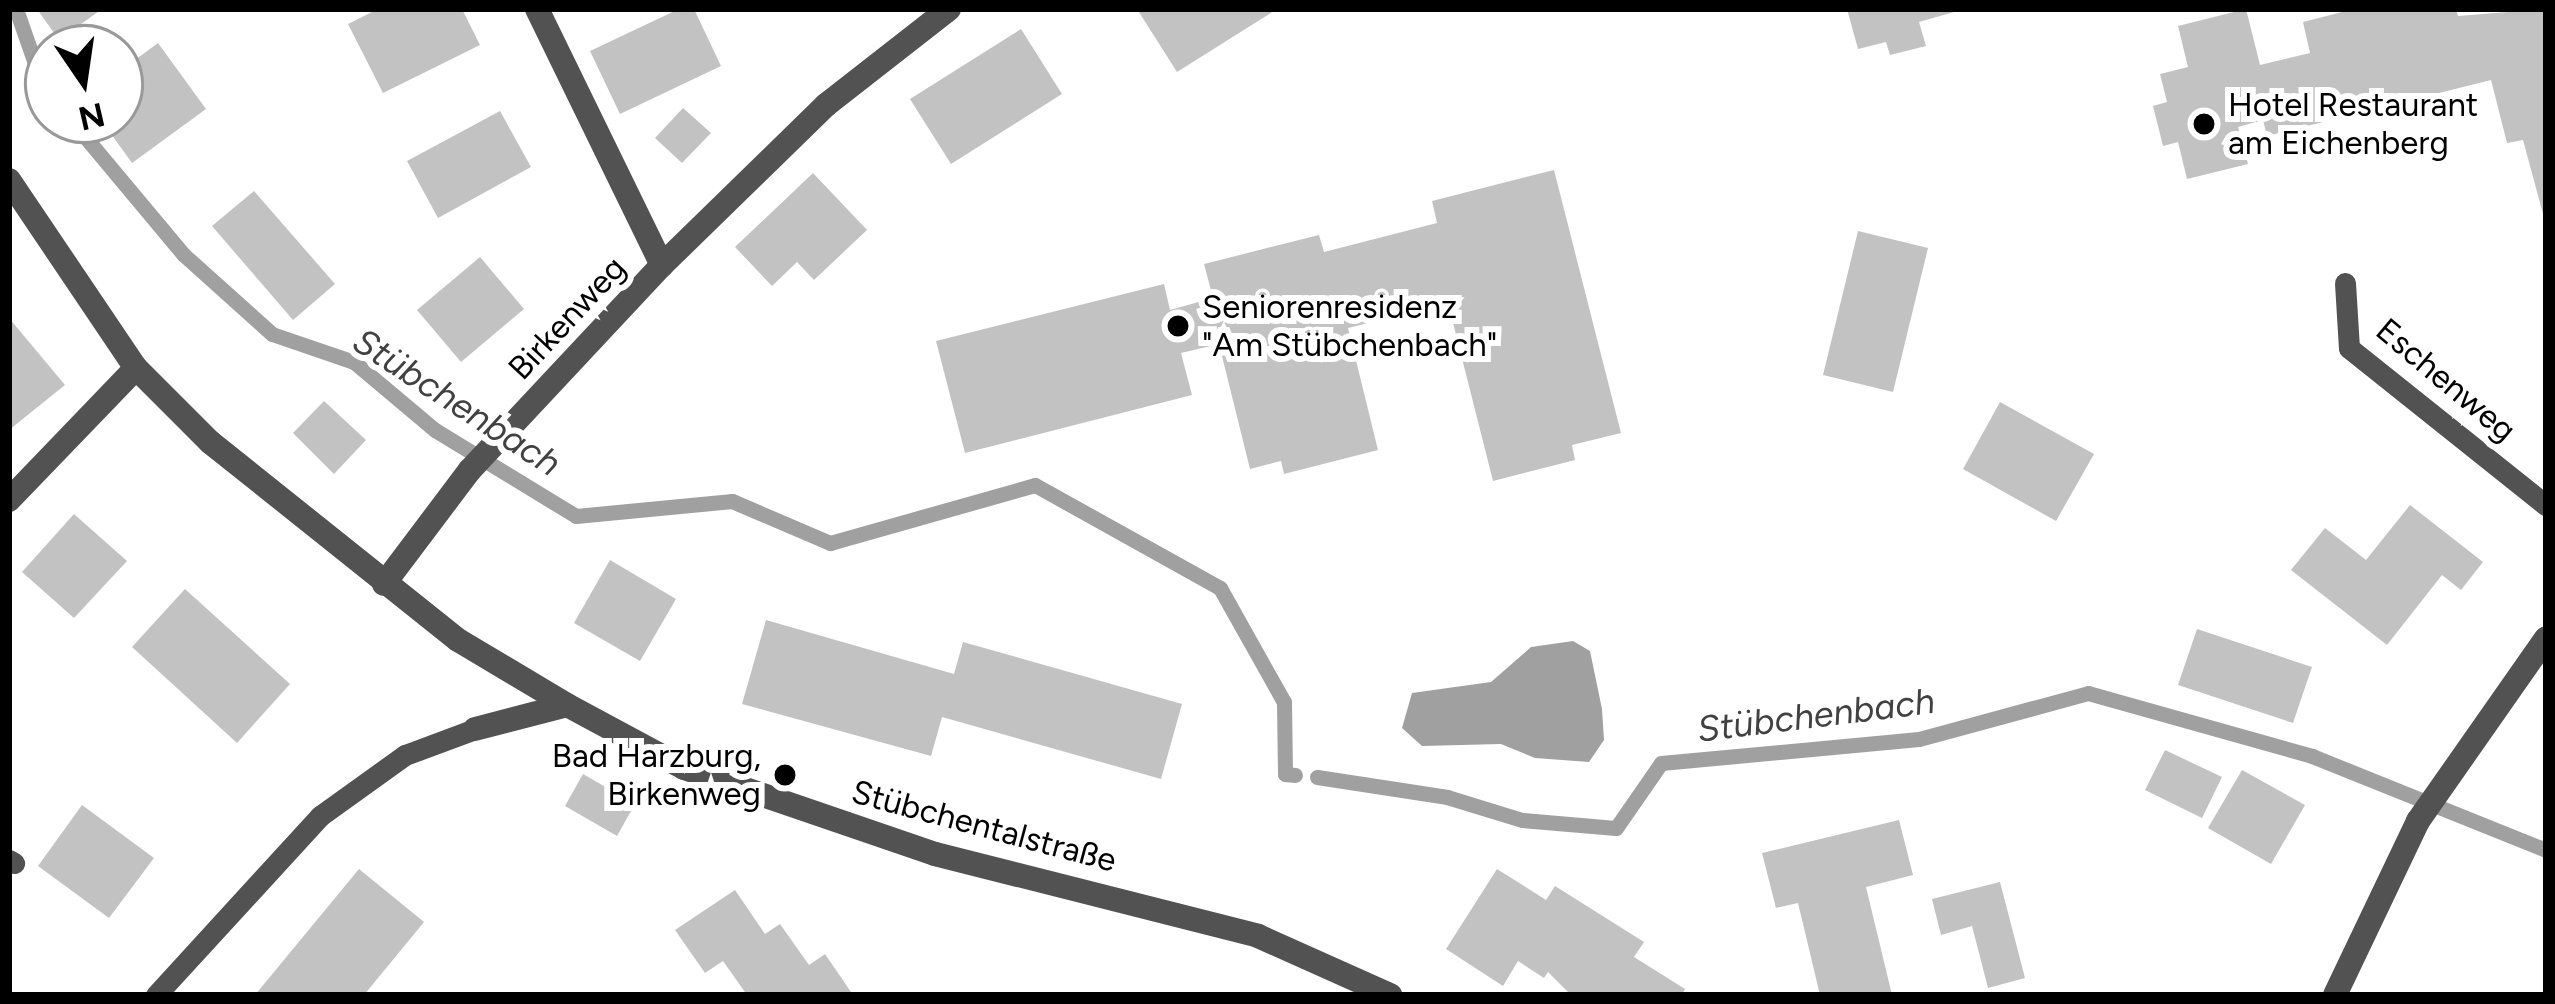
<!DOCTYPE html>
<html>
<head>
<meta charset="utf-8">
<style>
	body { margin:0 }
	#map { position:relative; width:2555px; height:1004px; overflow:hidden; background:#fff; font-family:Figtree,sans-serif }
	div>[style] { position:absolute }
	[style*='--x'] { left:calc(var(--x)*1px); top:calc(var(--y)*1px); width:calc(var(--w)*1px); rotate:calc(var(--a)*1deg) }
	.water>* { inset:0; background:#a0a0a0 }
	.stream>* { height:15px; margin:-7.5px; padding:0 7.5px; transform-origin:7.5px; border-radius:7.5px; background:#a0a0a0 }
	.building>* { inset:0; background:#c2c2c2 }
	.service>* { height:21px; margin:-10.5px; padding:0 10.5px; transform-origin:10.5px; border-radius:10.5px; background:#525252 }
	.minor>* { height:24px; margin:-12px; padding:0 12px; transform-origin:12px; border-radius:12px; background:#525252 }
	.dots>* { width:33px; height:33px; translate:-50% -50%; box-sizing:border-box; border:6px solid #fff; border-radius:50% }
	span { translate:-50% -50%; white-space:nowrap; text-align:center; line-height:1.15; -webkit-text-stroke:12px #fff; paint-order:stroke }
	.poi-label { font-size:33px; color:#000 }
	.left { translate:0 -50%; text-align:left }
	.right { translate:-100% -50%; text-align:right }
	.street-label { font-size:33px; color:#000 }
	.water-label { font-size:36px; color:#414141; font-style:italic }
	.frame { position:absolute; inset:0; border:12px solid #000; pointer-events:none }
	.north { position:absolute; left:24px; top:24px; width:120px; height:120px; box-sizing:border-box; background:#fff; border:3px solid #999; border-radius:50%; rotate:167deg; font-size:33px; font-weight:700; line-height:48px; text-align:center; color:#000 }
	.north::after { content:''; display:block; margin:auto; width:42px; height:54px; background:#000; clip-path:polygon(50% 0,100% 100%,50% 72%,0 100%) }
</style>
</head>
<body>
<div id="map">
	<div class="water">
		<i style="clip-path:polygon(1573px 641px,1590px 651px,1602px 709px,1604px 740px,1589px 762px,1535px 758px,1501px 744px,1422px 746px,1402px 728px,1412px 693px,1491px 682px,1531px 647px)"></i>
	</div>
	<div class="stream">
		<i style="--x:16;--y:9;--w:97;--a:70.8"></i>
		<i style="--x:71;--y:120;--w:176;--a:50.1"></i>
		<i style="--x:184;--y:255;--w:118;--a:41.9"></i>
		<i style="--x:272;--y:334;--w:87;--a:18.9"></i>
		<i style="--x:354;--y:362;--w:106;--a:40"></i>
		<i style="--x:435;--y:430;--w:165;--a:31.4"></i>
		<i style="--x:576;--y:516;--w:157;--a:-5.5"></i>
		<i style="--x:732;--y:501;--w:107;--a:23.2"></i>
		<i style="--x:830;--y:543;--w:213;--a:-15.8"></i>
		<i style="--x:1035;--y:485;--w:212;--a:29.1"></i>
		<i style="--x:1220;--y:588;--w:131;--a:60.7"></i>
		<i style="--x:1284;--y:702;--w:72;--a:89.2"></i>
		<i style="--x:1285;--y:774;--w:10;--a:6"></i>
		<i style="--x:1317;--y:777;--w:132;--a:8.7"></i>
		<i style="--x:1447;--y:797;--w:78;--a:17"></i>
		<i style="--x:1522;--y:820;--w:94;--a:4.9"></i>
		<i style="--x:1616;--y:828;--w:79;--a:-55.3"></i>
		<i style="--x:1661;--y:763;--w:259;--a:-5.3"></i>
		<i style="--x:1919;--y:739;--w:175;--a:-15.2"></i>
		<i style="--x:2088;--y:693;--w:233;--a:15.7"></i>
		<i style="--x:2312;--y:756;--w:252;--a:21.9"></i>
	</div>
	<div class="building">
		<i style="clip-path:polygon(37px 9px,102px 9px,59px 40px)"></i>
		<i style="clip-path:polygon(378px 9px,462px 9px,480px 45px,383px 93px,348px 24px)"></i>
		<i style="clip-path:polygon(679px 9px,694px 9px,721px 66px,620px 114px,590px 51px)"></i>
		<i style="clip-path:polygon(1137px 9px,1277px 9px,1177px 72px)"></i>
		<i style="clip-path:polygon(1847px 9px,1961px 9px,1961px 10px,1919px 22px,1926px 46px,1890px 55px,1886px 42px,1858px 49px)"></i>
		<i style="clip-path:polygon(2246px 9px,2260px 65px,2310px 53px,2303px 22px,2354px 9px,2456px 9px,2458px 16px,2546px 9px,2546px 225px,2523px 140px,2507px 143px,2491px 80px,2267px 136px,2263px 120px,2238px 127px,2248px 164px,2187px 179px,2178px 142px,2163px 146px,2153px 106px,2167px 102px,2160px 74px,2188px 67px,2178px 26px)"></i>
		<i style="clip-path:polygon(1021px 29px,1062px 94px,951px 164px,910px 99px)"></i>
		<i style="clip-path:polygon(158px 43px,206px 109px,132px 163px,101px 120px,120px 120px,120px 71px)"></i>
		<i style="clip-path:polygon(683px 108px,711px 133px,682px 163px,655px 138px)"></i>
		<i style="clip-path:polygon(500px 111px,531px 167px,438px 218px,407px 161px)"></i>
		<i style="clip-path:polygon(1554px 170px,1621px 433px,1572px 445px,1575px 460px,1493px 481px,1448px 303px,1348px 328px,1378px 450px,1284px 474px,1281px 461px,1250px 469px,1219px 344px,1181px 353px,1192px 395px,965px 453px,936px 341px,1164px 284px,1170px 310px,1213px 298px,1204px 264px,1319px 235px,1324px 252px,1437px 223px,1432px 201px)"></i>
		<i style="clip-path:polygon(813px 173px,867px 230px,814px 280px,797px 262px,772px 286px,735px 247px)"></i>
		<i style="clip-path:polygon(254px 191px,335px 284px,293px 320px,212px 226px)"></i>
		<i style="clip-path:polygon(1858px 231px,1928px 248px,1893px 392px,1823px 375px)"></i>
		<i style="clip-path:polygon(480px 257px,524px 309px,461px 362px,417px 310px)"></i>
		<i style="clip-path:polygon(9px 318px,65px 385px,9px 430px)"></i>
		<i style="clip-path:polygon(324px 401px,366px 440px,334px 474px,293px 433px)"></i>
		<i style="clip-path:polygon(2000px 402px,2094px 454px,2056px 521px,1963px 469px)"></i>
		<i style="clip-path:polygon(2410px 505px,2483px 562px,2461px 590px,2442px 575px,2387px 645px,2291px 570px,2325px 528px,2366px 560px)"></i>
		<i style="clip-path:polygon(74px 514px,127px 561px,74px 618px,22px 572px)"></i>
		<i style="clip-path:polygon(610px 560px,676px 599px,640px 661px,574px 623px)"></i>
		<i style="clip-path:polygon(185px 589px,290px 684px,237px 743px,132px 647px)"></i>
		<i style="clip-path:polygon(766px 620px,954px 674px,963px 642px,1182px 704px,1161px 779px,942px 717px,931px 756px,742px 704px)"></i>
		<i style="clip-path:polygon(2197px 629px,2312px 667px,2293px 723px,2178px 685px)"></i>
		<i style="clip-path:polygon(2165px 750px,2222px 777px,2202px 818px,2145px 790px)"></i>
		<i style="clip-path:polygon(2242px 770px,2305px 805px,2271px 864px,2208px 828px)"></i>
		<i style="clip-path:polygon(583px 774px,635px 804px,617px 836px,565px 806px)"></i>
		<i style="clip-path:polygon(82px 805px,154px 858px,109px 918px,38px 866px)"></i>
		<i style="clip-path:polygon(1899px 820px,1913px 875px,1866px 887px,1892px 995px,1820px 995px,1798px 903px,1776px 908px,1762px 853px)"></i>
		<i style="clip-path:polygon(359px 869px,424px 922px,364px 995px,255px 995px)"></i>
		<i style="clip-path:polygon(1497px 869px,1546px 900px,1555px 886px,1644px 942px,1634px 957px,1685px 989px,1682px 995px,1571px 995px,1548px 972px,1544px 978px,1518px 961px,1503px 986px,1446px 949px)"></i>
		<i style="clip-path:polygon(2000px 882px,2025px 978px,1988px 988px,1972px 926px,1941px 935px,1932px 899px)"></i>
		<i style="clip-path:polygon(735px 890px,765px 934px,780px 924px,809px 965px,825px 954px,853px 995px,747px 995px,723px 961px,705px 973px,675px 930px)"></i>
	</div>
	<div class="service">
		<i style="--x:2345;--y:283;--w:65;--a:86.5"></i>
		<i style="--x:2349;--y:348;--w:252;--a:38.6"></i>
		<i style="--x:9;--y:860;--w:6;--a:31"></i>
		<i style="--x:156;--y:995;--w:243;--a:-47.5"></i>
		<i style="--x:320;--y:816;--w:105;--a:-35.7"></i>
		<i style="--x:405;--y:755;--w:75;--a:-20.4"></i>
	</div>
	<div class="minor">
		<i style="--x:537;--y:9;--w:285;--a:64"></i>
		<i style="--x:9;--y:180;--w:227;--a:56"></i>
		<i style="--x:136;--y:368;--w:105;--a:45"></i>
		<i style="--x:210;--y:442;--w:317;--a:38.6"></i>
		<i style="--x:458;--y:640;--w:127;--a:30.8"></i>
		<i style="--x:567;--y:705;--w:133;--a:28.3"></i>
		<i style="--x:684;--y:768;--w:265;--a:18.9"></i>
		<i style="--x:935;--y:854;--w:333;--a:14.2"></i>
		<i style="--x:1258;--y:936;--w:145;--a:24.1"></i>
		<i style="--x:9;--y:500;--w:183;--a:-46.1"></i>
		<i style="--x:384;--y:584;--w:143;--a:-53"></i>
		<i style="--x:470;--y:470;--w:281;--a:-46.9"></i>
		<i style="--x:662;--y:265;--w:229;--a:-44.3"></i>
		<i style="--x:826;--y:105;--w:156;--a:-38"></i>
		<i style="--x:475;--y:729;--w:95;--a:-14.6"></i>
		<i style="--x:2335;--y:995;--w:193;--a:-64.5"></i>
		<i style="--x:2418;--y:821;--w:223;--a:-55"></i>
	</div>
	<div class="dots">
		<i style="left:2204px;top:124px;background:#000"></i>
		<i style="left:1178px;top:326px;background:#000"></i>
		<i style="left:785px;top:775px;background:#000"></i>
	</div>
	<div class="poi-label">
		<span class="left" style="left:2228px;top:124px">Hotel Restaurant<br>am Eichenberg</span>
		<span class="left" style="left:1202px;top:326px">Seniorenresidenz<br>"Am Stübchenbach"</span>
		<span class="right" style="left:761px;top:775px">Bad Harzburg,<br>Birkenweg</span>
	</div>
	<div class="street-label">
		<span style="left:567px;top:318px;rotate:-47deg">Birkenweg</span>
		<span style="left:2446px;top:380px;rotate:40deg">Eschenweg</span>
		<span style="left:984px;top:826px;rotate:15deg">Stübchentalstraße</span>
	</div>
	<div class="water-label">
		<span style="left:457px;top:402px;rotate:33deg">Stübchenbach</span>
		<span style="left:1816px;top:715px;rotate:-7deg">Stübchenbach</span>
	</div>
	<div class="frame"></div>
	<div class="north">N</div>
</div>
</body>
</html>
